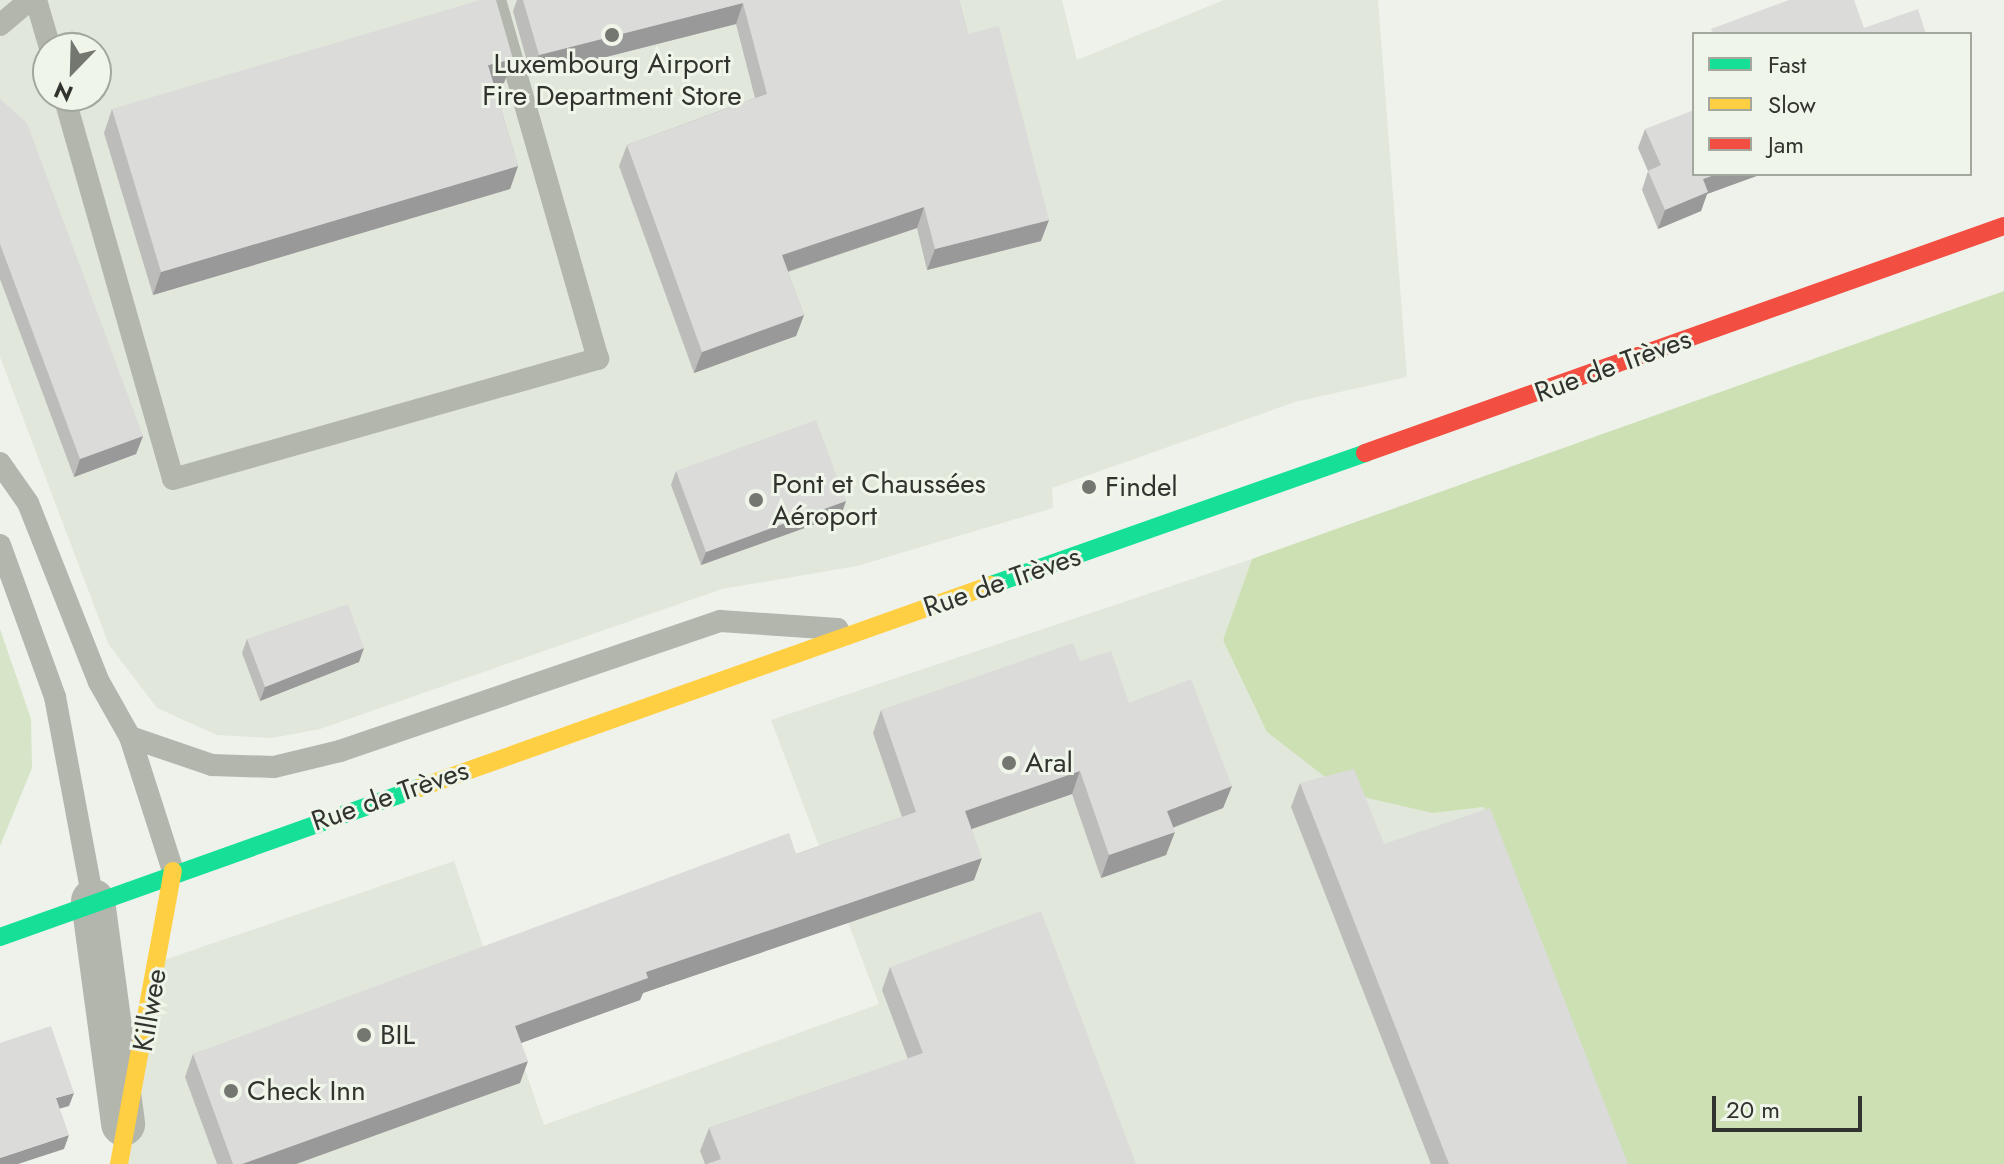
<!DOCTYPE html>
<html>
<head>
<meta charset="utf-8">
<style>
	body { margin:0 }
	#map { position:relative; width:2004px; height:1164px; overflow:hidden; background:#eff2eb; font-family:Jost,sans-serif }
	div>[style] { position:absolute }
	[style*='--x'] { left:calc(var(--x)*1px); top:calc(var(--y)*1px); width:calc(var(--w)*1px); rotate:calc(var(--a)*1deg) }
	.built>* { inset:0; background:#e1e7da }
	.green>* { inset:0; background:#d6e4c7 }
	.forest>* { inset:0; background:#cce0b4 }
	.lane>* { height:22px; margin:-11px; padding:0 11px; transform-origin:11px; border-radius:11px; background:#b2b6ac }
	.street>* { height:44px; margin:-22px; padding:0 22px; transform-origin:22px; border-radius:22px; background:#b2b6ac }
	.fast>* { height:18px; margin:-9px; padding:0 9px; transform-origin:9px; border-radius:9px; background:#16e098 }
	.slow>* { height:18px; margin:-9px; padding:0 9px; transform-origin:9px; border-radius:9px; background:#ffcf43 }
	.jam>* { height:18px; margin:-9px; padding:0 9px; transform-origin:9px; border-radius:9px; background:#f24e42 }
	.wall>* { inset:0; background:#bcbcbb }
	.shaded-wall>* { inset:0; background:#999 }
	.building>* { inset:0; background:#dbdbda }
	.dots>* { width:22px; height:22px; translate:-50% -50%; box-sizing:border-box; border:4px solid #eff5e8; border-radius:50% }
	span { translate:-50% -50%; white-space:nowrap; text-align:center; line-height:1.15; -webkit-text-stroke:6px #eff5e8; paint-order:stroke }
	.poi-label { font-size:28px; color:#31332e }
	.left { translate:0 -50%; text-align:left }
	.street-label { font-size:28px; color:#31332e }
	.legend { position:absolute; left:1692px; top:32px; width:280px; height:144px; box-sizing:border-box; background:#eff5e8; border:2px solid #a3a79e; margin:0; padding:10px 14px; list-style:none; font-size:24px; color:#31332e }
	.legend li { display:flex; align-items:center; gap:16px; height:40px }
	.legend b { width:40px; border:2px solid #a3a79e }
	.north { position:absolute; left:32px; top:32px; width:80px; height:80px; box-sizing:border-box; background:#eff5e8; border:2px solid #a3a79e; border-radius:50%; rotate:203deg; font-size:22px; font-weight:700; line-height:32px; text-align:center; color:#31332e }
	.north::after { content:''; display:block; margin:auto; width:28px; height:36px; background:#747670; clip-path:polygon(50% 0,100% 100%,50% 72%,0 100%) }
	.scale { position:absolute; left:1712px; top:1096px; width:150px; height:36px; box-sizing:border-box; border:4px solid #31332e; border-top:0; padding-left:10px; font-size:24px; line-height:28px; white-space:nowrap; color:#31332e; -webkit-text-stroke:6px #eff5e8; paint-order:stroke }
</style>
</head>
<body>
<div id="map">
	<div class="built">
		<i style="clip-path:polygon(evenodd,0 0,1062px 0,1077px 60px,1224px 0,1378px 0,1407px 377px,1295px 402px,1052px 488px,1053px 508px,857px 566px,722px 589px,320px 729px,272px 738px,217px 735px,157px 708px,109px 645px,0 357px,0 0,48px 48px,96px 48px,96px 96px,48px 96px,48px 48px)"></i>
		<i style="clip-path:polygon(1252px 559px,1223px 640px,1433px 813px,1484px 807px,1620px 1164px,119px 1164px,158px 962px,454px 861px,544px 1125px,879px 1004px,771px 720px)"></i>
	</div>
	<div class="green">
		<i style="clip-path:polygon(0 629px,31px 719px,32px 768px,0 846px)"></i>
	</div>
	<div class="forest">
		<i style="clip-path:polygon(2004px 291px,2004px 1164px,1620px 1164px,1484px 807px,1433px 813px,1346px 793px,1267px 732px,1223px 640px,1252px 559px)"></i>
	</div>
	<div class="lane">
		<i style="--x:36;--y:0;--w:50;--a:73.7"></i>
		<i style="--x:0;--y:25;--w:39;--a:-40"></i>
		<i style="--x:64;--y:96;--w:398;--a:74.1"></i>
		<i style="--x:173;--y:479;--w:442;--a:-15.8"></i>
		<i style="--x:598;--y:359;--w:373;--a:-106"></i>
		<i style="--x:0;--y:463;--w:49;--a:55"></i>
		<i style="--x:28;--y:503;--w:193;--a:68.4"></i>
		<i style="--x:99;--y:682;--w:63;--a:60.6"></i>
		<i style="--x:130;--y:737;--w:141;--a:72.2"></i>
		<i style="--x:0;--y:545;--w:162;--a:70.1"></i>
		<i style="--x:55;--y:697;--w:208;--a:79.4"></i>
		<i style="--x:130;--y:737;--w:87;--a:18.9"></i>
		<i style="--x:212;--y:765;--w:62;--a:1.8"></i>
		<i style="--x:274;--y:767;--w:68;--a:-13.6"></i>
		<i style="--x:340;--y:751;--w:402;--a:-18.9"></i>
		<i style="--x:720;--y:621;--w:118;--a:3.9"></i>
	</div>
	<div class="street">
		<i style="--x:93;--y:901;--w:225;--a:82.3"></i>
	</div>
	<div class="fast">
		<i style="--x:991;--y:585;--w:397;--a:-19.4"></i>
		<i style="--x:0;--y:937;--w:445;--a:-19.6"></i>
	</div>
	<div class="slow">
		<i style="--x:419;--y:788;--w:607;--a:-19.54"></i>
		<i style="--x:119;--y:1164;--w:298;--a:-79.6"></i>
	</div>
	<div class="jam">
		<i style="--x:1365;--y:453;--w:678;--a:-19.56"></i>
	</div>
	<div class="wall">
		<i style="clip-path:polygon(517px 0,959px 0,968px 34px,1041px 241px,927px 270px,917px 228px,788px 272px,804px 315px,796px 336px,694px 373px,619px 166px,627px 145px,755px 98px,736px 24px,531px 76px,513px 11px)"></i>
		<i style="clip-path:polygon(504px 83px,494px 85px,518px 166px,510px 189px,153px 295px,104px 133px,112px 109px)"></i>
		<i style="clip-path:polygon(0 99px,143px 436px,136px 454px,74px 477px,0 279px)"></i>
		<i style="clip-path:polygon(1645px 129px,1694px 174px,1762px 174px,1707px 194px,1701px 211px,1658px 229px,1642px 190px,1648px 171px,1638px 148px)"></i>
		<i style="clip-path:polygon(676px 471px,846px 501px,841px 515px,701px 565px,671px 485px)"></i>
		<i style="clip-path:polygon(247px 639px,359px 662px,260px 701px,242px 653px)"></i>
		<i style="clip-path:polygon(1080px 661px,1129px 703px,1232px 786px,1223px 808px,1173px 828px,1166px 855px,1101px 878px,1072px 794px,972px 829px,974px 880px,643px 993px,640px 1000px,521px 1043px,520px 1083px,296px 1164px,217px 1164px,185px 1077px,193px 1054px,796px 854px,902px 817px,873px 733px,881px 710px)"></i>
		<i style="clip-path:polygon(1300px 783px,1384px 844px,1628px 1164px,1431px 1164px,1291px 807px)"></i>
		<i style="clip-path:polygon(890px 967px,1136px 1164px,705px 1164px,700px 1151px,709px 1128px,908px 1059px,882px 990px)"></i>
	</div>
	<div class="shaded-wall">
		<i style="clip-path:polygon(743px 3px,736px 24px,531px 76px,539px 55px)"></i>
		<i style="clip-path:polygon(513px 59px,504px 83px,480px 89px,488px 65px)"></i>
		<i style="clip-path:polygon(518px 166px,510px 189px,153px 295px,161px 272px)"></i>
		<i style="clip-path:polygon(1717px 174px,1762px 174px,1707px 194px,1701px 211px,1658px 229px,1665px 210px,1703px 179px)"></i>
		<i style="clip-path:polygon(924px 207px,917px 228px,774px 276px,782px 255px)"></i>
		<i style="clip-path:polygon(1049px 220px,1041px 241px,927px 270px,935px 249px)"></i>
		<i style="clip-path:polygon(804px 315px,796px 336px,694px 373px,702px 352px)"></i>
		<i style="clip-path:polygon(143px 436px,136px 454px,74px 477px,80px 459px)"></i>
		<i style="clip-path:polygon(846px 501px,841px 515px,701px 565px,706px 552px)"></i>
		<i style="clip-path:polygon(364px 648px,359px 662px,260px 701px,265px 687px)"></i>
		<i style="clip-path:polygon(1080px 771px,1072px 794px,957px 834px,965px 811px)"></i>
		<i style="clip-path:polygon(1232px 786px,1223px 808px,1158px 833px,1167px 811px)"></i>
		<i style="clip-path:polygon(1175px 832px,1166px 855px,1101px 878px,1109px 855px)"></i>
		<i style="clip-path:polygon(982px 858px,974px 880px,643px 993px,640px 1000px,507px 1048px,515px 1026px,646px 972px)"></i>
		<i style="clip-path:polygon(528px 1061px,520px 1083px,296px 1164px,242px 1164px)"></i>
		<i style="clip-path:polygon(74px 1093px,69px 1106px,51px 1111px,56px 1098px)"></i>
		<i style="clip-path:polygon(69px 1135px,64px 1149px,18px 1164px,0 1164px,0 1158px)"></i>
	</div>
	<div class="building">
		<i style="clip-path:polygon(480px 0,496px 0,513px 59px,488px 65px,518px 166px,161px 272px,112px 109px)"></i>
		<i style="clip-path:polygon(523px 0,959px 0,968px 34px,999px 26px,1049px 220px,935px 249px,924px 207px,782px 255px,804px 315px,702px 352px,627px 145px,767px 94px,743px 3px,539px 55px)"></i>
		<i style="clip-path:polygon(1789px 0,1854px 0,1864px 28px,1918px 9px,1926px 34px,1713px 34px,1711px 29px)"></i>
		<i style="clip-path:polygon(0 99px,27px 123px,143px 436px,80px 459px,0 244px)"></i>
		<i style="clip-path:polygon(1694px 110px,1694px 174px,1717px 174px,1703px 179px,1708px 192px,1665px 210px,1648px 171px,1661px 165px,1645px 129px)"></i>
		<i style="clip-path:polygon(816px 420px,846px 501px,706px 552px,676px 471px)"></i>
		<i style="clip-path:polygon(348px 604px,364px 648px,265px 687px,247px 639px)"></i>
		<i style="clip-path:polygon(1073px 643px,1080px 661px,1111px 651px,1129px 703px,1191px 679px,1232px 786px,1167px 811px,1175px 832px,1109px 855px,1080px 771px,965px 811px,982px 858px,646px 972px,648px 978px,515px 1026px,528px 1061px,242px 1164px,233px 1164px,193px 1054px,789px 833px,796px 854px,916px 812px,881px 710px)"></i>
		<i style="clip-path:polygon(1354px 769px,1384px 844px,1490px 808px,1628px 1164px,1449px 1164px,1300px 783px)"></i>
		<i style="clip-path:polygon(1041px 911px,1136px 1164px,707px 1164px,721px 1159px,709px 1128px,923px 1053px,890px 967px)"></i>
		<i style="clip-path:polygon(51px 1026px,74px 1093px,56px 1098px,69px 1135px,0 1158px,0 1043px)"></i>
	</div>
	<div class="dots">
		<i style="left:612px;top:35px;background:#747670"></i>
		<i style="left:1089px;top:487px;background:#747670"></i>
		<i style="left:756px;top:500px;background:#747670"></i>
		<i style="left:1009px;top:763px;background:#747670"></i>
		<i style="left:364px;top:1035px;background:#747670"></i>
		<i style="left:231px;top:1091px;background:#747670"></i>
	</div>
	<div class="poi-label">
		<span style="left:612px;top:80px">Luxembourg Airport<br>Fire Department Store</span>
		<span class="left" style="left:772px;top:500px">Pont et Chaussées<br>Aéroport</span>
		<span class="left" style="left:1105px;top:487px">Findel</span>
		<span class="left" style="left:1025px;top:763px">Aral</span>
		<span class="left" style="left:380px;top:1035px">BIL</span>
		<span class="left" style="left:247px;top:1091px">Check Inn</span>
	</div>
	<div class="street-label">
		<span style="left:1613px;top:366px;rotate:-20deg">Rue de Trèves</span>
		<span style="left:1002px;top:582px;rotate:-19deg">Rue de Trèves</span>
		<span style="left:390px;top:796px;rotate:-19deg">Rue de Trèves</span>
		<span style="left:150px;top:1010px;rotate:-80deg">Killwee</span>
	</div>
	<ul class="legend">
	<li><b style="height:10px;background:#16e098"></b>Fast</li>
	<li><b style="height:10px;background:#ffcf43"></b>Slow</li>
	<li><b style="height:10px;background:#f24e42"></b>Jam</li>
	</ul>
	<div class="north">N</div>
	<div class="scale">20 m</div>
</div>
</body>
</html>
